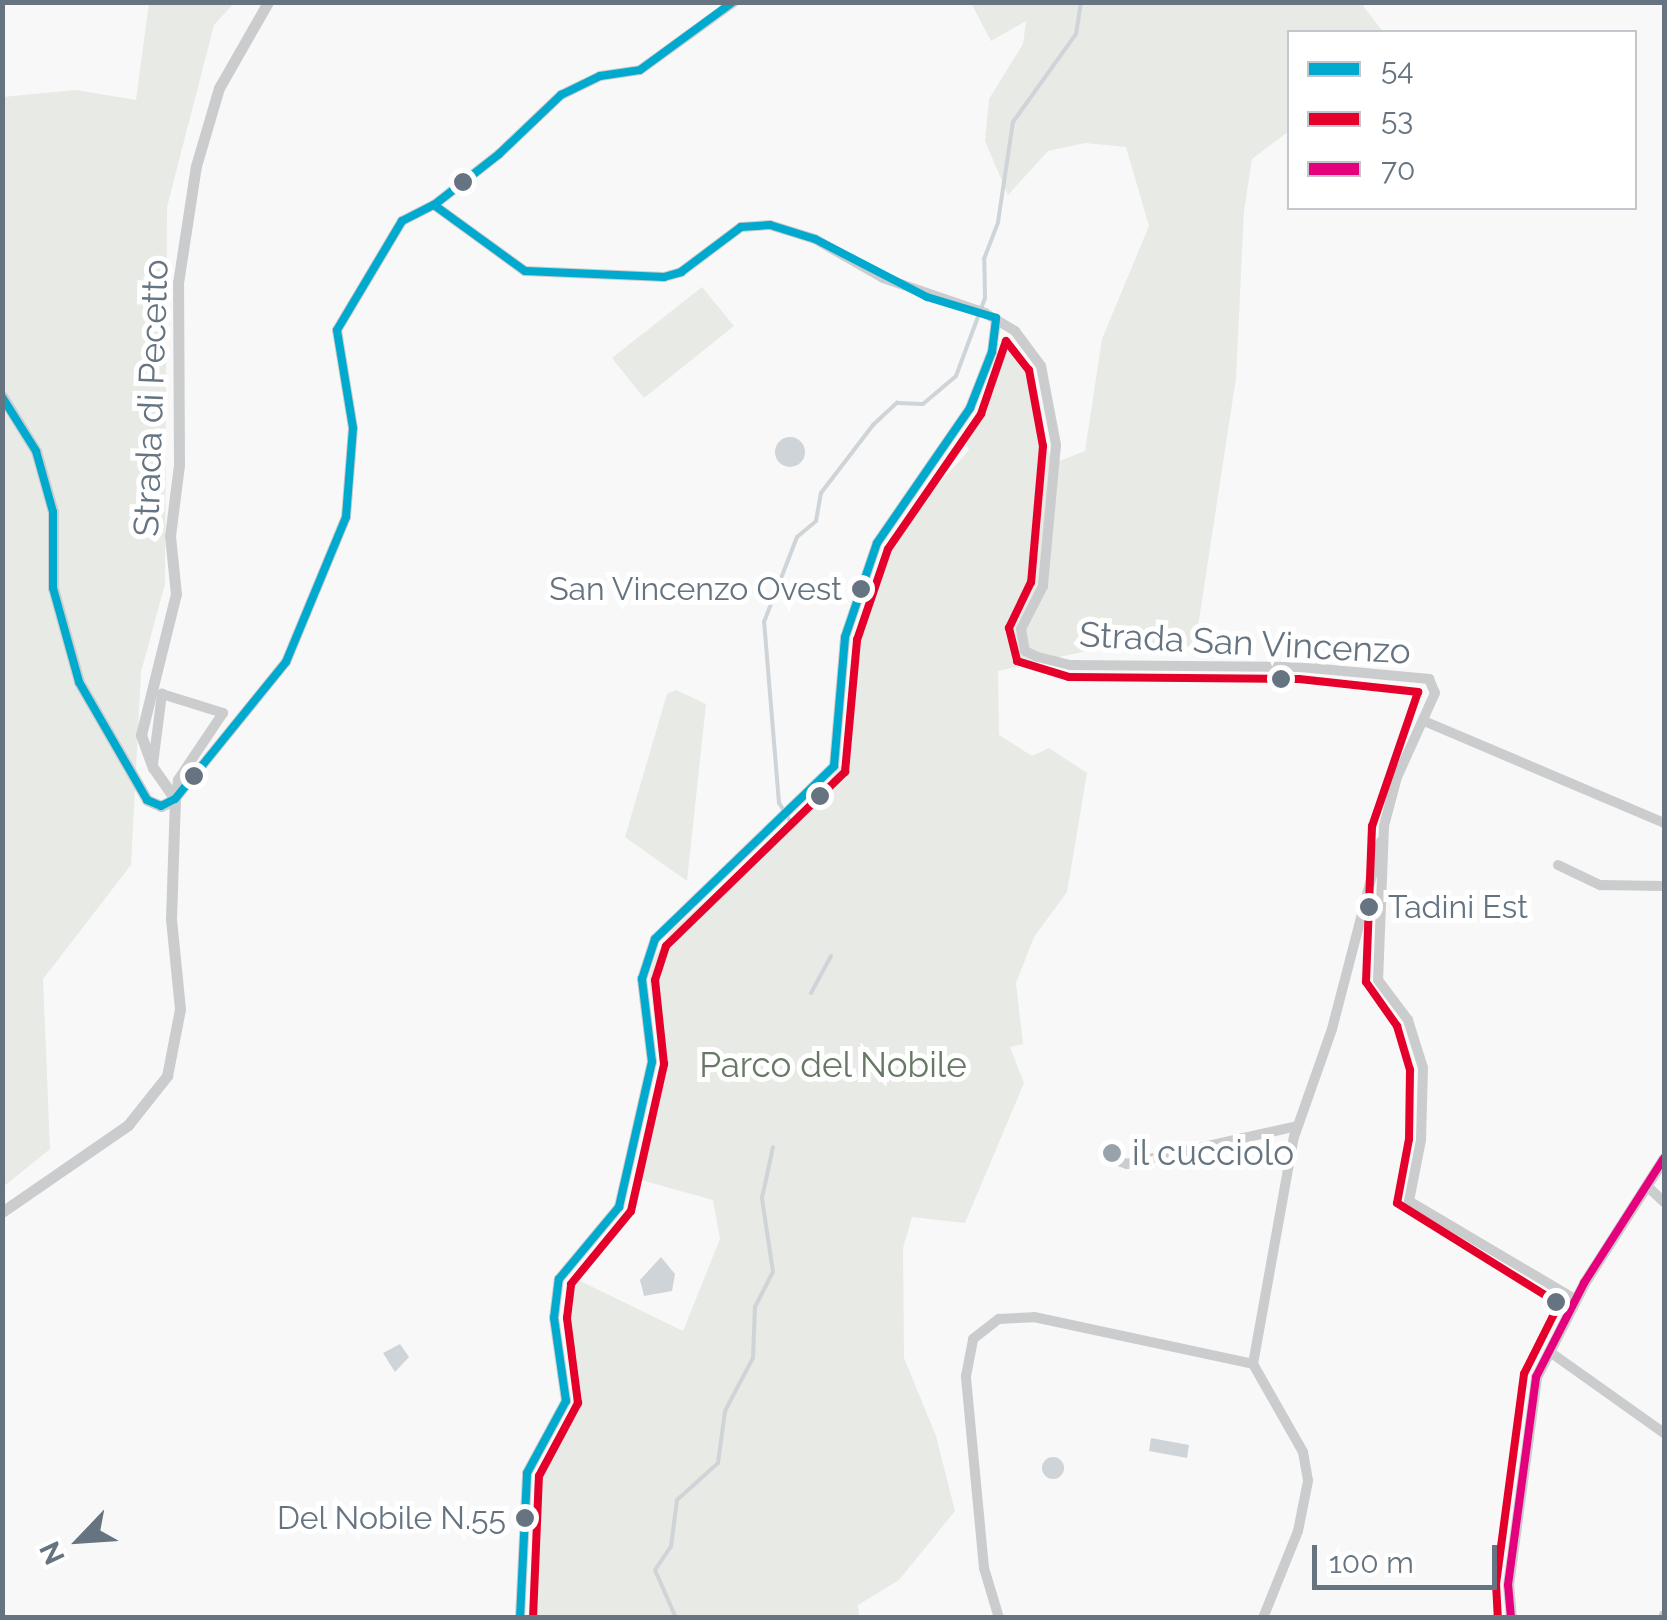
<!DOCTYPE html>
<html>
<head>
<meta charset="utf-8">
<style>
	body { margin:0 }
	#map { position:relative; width:1667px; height:1620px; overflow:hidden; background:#f8f8f8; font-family:Raleway,sans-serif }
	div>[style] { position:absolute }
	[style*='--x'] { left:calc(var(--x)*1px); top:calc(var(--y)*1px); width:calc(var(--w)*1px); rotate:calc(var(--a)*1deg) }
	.green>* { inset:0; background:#e7eae5 }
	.water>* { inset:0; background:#ced4d8 }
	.round { border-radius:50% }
	.stream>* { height:4px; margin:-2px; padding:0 2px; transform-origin:2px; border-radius:2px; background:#ced4d8 }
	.minor>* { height:10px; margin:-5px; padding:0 5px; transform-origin:5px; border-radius:5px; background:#cbcccd }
	.tertiary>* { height:11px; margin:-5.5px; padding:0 5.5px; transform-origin:5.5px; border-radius:5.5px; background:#cbcccd }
	.bus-1>* { height:8px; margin:-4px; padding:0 4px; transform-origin:4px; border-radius:4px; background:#00a9ce }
	.bus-2>* { height:8px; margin:-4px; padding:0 4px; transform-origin:4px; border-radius:4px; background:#e4002b }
	.bus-3>* { height:8px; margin:-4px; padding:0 4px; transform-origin:4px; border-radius:4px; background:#e5007d }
	.dots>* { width:28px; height:28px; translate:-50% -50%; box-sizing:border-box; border:5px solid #fff; border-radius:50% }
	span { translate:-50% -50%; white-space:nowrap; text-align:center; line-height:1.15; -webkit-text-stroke:10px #fff; paint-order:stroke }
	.bus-label { font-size:32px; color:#657480 }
	.right { translate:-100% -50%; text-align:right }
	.left { translate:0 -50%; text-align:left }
	.street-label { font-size:35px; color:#657480 }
	.park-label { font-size:35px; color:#677964 }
	.poi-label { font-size:35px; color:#657480 }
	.frame { position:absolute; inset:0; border:5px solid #657480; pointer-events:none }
	.legend { position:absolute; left:1287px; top:30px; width:350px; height:180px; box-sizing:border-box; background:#fff; border:2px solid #c1c7cc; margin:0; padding:12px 18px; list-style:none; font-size:30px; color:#657480 }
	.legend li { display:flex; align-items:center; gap:20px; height:50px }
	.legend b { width:50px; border:2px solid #c1c7cc }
	.north { position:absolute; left:30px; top:1490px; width:100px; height:100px; -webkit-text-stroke:8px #fff; paint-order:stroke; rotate:245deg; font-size:28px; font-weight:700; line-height:40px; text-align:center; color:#657480 }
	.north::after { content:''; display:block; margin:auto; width:35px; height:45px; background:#657480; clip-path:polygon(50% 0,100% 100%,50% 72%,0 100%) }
	.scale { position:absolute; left:1312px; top:1545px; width:185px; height:45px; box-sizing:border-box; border:5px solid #657480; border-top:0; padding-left:12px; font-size:30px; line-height:35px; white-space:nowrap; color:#657480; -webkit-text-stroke:8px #fff; paint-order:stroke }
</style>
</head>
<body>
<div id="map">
	<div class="green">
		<i style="clip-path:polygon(149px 3px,234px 3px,214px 25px,167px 207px,165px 584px,141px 672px,131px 865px,43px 979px,50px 1149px,3px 1187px,3px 97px,76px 90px,136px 100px)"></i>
		<i style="clip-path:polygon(971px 3px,1361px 3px,1383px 32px,1290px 32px,1289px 131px,1252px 159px,1244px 211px,1236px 378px,1195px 646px,1095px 649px,998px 671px,999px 735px,1032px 756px,1049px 748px,1087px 773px,1067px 892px,1034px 937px,1016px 983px,1023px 1044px,1010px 1047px,1024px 1083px,965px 1223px,912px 1217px,903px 1248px,904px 1358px,936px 1436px,955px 1511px,899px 1580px,858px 1605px,859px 1617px,529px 1618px,535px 1612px,534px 1483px,566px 1424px,578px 1383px,566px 1310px,574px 1278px,683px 1331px,720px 1239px,713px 1200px,634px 1178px,661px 1070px,649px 977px,656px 955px,672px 930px,795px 823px,843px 763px,850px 669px,873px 580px,890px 538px,969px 450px,965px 443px,995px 388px,1001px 354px,1014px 346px,1023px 356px,1052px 464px,1085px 451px,1102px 339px,1149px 226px,1126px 147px,1085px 143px,1048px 151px,1008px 195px,985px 141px,989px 99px,1023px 44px,1026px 21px,991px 41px)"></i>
		<i style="clip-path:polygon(702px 287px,734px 326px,644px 398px,612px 358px)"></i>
		<i style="clip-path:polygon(676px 690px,706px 704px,687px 881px,625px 837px,667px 694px)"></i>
	</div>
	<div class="water">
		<i class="round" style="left:775px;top:437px;width:30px;height:30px"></i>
		<i style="clip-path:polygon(661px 1257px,675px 1274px,672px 1291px,644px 1296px,640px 1280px)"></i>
		<i style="clip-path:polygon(400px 1344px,409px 1357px,395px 1372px,383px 1353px)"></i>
		<i style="clip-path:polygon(1151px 1438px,1189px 1445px,1187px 1458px,1149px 1451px)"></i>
		<i class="round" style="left:1042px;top:1457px;width:22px;height:22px"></i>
	</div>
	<div class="stream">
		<i style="--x:790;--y:821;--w:21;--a:-121"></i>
		<i style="--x:779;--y:803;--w:182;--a:-94.7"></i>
		<i style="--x:764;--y:622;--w:91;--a:-68.8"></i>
		<i style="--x:797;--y:537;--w:25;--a:-40"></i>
		<i style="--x:816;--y:521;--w:28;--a:-80"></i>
		<i style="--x:821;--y:493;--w:86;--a:-52.6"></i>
		<i style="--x:873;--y:425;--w:33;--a:-43"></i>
		<i style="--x:897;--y:403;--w:26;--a:2"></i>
		<i style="--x:923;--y:404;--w:43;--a:-40.3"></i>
		<i style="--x:956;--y:376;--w:83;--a:-69.6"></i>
		<i style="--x:985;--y:298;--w:39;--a:-91"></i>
		<i style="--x:984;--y:259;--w:40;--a:-69"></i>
		<i style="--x:998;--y:222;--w:101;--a:-81.5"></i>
		<i style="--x:1013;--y:122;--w:108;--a:-54.4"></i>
		<i style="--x:1076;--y:34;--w:32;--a:-81"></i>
		<i style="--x:811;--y:993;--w:42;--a:-61.6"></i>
		<i style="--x:676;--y:1618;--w:52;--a:-113.6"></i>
		<i style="--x:655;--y:1570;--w:29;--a:-56"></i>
		<i style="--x:671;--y:1546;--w:46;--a:-82.6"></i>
		<i style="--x:677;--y:1500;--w:55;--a:-42.1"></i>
		<i style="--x:718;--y:1463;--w:52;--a:-82.3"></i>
		<i style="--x:725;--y:1411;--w:60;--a:-62.2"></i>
		<i style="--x:753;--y:1358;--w:51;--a:-87.8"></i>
		<i style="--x:755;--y:1307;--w:39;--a:-63"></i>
		<i style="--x:773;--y:1272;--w:75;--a:-98.5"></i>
		<i style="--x:762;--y:1198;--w:52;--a:-77.8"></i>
	</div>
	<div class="minor">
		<i style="--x:434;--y:205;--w:112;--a:36"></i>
		<i style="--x:525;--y:271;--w:139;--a:2.5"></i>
		<i style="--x:664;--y:277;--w:18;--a:-16"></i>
		<i style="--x:681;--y:272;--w:75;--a:-36.9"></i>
		<i style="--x:741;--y:227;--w:29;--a:-4"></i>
		<i style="--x:770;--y:225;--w:47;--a:17.3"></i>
		<i style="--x:815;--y:239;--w:78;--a:29.8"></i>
		<i style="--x:883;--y:278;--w:108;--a:18.9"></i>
		<i style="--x:985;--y:313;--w:35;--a:31"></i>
		<i style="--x:1015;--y:331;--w:44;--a:53.4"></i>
		<i style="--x:1041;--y:366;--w:80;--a:79.2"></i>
		<i style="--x:1056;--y:445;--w:142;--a:95.3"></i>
		<i style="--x:1043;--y:586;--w:48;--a:117.1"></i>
		<i style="--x:1021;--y:629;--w:22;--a:80"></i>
		<i style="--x:1025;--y:651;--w:14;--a:25"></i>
		<i style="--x:1038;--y:657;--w:33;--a:14"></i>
		<i style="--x:1070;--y:665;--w:230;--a:0.5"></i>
		<i style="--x:1300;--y:667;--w:130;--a:5.3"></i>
		<i style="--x:1429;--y:679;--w:15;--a:67"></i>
		<i style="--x:1435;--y:693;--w:92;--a:114.3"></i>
		<i style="--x:1397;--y:777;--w:51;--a:104.9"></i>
		<i style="--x:1384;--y:826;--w:154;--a:92.2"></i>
		<i style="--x:1378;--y:980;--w:50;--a:53.1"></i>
		<i style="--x:1408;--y:1020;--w:50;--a:72.6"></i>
		<i style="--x:1423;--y:1068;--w:72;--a:91.6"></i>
		<i style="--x:1421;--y:1140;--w:62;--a:101.1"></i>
		<i style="--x:1409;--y:1201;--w:193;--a:30.6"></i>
		<i style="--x:1424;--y:721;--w:261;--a:23"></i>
		<i style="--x:153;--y:764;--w:71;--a:-82.7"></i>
		<i style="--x:162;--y:694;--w:64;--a:17.3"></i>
		<i style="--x:223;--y:713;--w:81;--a:123.9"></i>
		<i style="--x:178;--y:780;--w:18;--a:96"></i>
		<i style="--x:175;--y:799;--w:176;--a:-51"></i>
		<i style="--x:286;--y:662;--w:157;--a:-67.5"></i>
		<i style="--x:346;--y:517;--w:89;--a:-85.5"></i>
		<i style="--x:353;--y:428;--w:99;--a:-99.3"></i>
		<i style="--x:337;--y:330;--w:127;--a:-59.2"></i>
		<i style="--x:402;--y:221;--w:36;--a:-27"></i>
		<i style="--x:434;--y:205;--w:83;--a:-38.1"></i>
		<i style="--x:499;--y:154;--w:86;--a:-43.6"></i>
		<i style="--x:561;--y:95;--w:43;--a:-26"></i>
		<i style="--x:600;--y:76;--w:40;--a:-8.5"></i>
		<i style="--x:640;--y:70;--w:116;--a:-35.9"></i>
		<i style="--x:1558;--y:865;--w:47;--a:25.5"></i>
		<i style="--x:1600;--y:885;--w:64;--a:0.9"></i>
		<i style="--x:1112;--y:1159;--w:16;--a:18"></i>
		<i style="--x:1127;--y:1164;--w:174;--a:-12.6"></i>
		<i style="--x:1648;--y:1187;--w:22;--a:43"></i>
		<i style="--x:1550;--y:1352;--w:140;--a:35.4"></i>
		<i style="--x:1253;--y:1364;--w:101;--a:60.4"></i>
		<i style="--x:1303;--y:1452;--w:29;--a:80"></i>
		<i style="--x:1308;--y:1481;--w:51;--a:101.3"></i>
		<i style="--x:1298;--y:1531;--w:94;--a:111.9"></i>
		<i style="--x:520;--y:1618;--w:145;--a:-87.2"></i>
		<i style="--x:527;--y:1473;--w:82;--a:-61.6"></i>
		<i style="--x:566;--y:1401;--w:84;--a:-98.2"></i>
		<i style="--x:554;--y:1318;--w:39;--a:-83"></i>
		<i style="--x:559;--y:1279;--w:94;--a:-50.2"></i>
		<i style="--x:619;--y:1207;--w:149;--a:-77.2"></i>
		<i style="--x:652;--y:1062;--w:84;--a:-96.9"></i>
		<i style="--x:642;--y:979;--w:42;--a:-72"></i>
		<i style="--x:655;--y:939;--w:249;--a:-44"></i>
		<i style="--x:834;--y:766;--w:129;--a:-85.1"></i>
		<i style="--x:845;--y:637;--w:99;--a:-71.2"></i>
		<i style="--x:877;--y:543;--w:164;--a:-55.4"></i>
		<i style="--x:970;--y:408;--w:60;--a:-68.6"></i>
		<i style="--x:992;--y:352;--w:34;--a:-83"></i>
		<i style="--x:999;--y:1618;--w:52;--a:-106.7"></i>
		<i style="--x:984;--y:1568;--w:193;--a:-95.4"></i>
		<i style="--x:966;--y:1376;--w:38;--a:-79"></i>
		<i style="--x:973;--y:1339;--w:33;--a:-38"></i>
		<i style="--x:999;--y:1319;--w:35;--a:-3"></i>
		<i style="--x:1034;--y:1317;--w:224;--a:12.1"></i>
		<i style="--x:1253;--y:1364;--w:231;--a:-79.8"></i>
		<i style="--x:1294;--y:1137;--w:114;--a:-70.6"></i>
		<i style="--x:1332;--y:1029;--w:194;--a:-75.4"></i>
		<i style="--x:1664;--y:1618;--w:3;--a:-90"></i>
	</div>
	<div class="tertiary">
		<i style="--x:2;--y:396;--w:65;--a:58.3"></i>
		<i style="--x:36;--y:451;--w:63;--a:74.4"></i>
		<i style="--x:53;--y:512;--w:76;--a:90"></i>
		<i style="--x:53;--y:588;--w:98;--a:74.5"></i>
		<i style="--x:79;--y:682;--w:136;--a:60"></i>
		<i style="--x:147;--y:800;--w:15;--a:23"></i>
		<i style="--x:161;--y:806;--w:16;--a:-27"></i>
		<i style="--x:175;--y:799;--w:38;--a:-125"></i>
		<i style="--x:153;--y:768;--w:35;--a:-110"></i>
		<i style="--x:141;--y:735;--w:145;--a:-76.1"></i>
		<i style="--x:176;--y:594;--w:58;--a:-95.9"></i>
		<i style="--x:170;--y:536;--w:72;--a:-82.8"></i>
		<i style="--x:179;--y:465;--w:182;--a:-90.3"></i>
		<i style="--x:178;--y:283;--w:118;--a:-81.3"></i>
		<i style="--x:196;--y:166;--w:81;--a:-73.6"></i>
		<i style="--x:219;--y:88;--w:99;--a:-60.3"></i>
		<i style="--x:2;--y:1212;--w:153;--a:-34.6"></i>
		<i style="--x:128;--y:1125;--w:63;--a:-51.5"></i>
		<i style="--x:167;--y:1076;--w:68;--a:-79"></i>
		<i style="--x:180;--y:1009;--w:90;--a:-95.7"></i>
		<i style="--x:171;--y:919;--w:120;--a:-88.1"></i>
		<i style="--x:1511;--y:1618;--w:33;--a:-95"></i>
		<i style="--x:1508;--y:1585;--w:210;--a:-82.3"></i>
		<i style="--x:1536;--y:1377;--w:106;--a:-62.9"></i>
		<i style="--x:1584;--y:1283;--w:148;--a:-57.4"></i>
	</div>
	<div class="bus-1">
		<i style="--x:434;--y:205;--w:112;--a:36"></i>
		<i style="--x:525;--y:271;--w:139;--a:2.5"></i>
		<i style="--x:664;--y:277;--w:18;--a:-16"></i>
		<i style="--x:681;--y:272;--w:75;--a:-36.9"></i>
		<i style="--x:741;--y:227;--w:29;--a:-4"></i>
		<i style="--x:770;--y:225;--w:47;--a:17.3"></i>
		<i style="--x:815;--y:239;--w:126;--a:27.4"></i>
		<i style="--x:927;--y:297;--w:72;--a:16.9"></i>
		<i style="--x:2;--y:397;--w:64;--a:57.8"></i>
		<i style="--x:36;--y:451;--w:63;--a:74.4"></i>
		<i style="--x:53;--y:512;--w:76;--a:90"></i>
		<i style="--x:53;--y:588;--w:98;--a:74.5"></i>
		<i style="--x:79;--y:682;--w:136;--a:60"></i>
		<i style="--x:147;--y:800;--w:15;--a:23"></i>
		<i style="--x:161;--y:806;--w:16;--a:-27"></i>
		<i style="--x:175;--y:799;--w:176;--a:-51"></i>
		<i style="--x:286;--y:662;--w:157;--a:-67.5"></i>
		<i style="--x:346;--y:517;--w:89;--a:-85.5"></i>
		<i style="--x:353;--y:428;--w:99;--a:-99.3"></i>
		<i style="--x:337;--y:330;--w:127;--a:-59.2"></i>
		<i style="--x:402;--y:221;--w:36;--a:-27"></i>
		<i style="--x:434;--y:205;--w:83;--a:-38.1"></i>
		<i style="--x:499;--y:154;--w:86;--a:-43.6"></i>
		<i style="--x:561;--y:95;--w:43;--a:-26"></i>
		<i style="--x:600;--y:76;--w:40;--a:-8.5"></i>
		<i style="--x:640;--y:70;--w:115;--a:-36.2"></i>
		<i style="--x:520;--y:1618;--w:145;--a:-87.2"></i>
		<i style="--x:527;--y:1473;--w:82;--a:-61.6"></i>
		<i style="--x:566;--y:1401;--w:84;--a:-98.2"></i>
		<i style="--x:554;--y:1318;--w:39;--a:-83"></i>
		<i style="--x:559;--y:1279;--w:94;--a:-50.2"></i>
		<i style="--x:619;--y:1207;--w:149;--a:-77.2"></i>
		<i style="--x:652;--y:1062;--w:84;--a:-96.9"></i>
		<i style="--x:642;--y:979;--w:42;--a:-72"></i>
		<i style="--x:655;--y:939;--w:249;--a:-44"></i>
		<i style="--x:834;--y:766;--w:129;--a:-85.1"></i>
		<i style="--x:845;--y:637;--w:99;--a:-71.2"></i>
		<i style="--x:877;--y:543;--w:164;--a:-55.4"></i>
		<i style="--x:970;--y:408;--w:60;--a:-68.6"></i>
		<i style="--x:992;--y:352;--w:34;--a:-83"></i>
	</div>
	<div class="bus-2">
		<i style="--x:533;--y:1618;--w:142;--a:-87.6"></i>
		<i style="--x:539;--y:1476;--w:83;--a:-61.9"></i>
		<i style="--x:578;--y:1403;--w:86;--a:-97.4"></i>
		<i style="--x:567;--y:1318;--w:34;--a:-83"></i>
		<i style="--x:571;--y:1284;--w:94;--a:-50.6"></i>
		<i style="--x:631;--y:1211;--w:151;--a:-77.3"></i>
		<i style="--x:664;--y:1064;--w:84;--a:-96.1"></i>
		<i style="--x:655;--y:980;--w:36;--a:-72"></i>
		<i style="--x:666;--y:946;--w:250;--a:-44.2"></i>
		<i style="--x:845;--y:772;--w:133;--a:-84.8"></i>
		<i style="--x:857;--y:640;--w:96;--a:-71.2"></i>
		<i style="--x:888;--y:549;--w:164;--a:-55.4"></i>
		<i style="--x:981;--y:414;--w:77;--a:-71.1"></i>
		<i style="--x:1006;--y:341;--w:37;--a:52"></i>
		<i style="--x:1029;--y:370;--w:77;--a:79.6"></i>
		<i style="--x:1043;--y:446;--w:137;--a:95"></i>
		<i style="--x:1031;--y:582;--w:51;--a:115.6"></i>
		<i style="--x:1009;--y:628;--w:34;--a:76"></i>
		<i style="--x:1017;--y:661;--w:54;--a:17.1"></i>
		<i style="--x:1069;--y:677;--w:230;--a:0.5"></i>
		<i style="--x:1299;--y:679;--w:120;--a:6.2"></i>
		<i style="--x:1418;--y:692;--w:142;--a:108.9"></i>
		<i style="--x:1372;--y:826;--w:156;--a:92.2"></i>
		<i style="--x:1366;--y:982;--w:54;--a:54.8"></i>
		<i style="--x:1397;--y:1026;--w:46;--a:73.5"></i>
		<i style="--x:1410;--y:1070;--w:69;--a:90.8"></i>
		<i style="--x:1409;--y:1139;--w:65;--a:100.6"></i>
		<i style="--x:1397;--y:1203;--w:191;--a:31.9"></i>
		<i style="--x:1559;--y:1304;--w:78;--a:116.6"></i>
		<i style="--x:1524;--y:1374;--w:211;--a:97.6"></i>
		<i style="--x:1496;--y:1583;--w:35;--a:87"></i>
	</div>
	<div class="bus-3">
		<i style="--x:1511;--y:1618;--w:33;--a:-95"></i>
		<i style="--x:1508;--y:1585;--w:210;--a:-82.3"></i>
		<i style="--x:1536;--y:1377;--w:106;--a:-62.9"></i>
		<i style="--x:1584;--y:1283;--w:148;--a:-57.4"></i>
	</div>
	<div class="dots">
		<i style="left:463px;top:182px;background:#657480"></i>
		<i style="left:861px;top:589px;background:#657480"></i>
		<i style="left:1281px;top:679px;background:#657480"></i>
		<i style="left:194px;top:776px;background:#657480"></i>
		<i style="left:820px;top:796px;background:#657480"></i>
		<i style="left:1369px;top:907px;background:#657480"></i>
		<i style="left:1112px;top:1153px;background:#98a2aa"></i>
		<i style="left:1556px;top:1302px;background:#657480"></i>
		<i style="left:525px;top:1518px;background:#657480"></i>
	</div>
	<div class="bus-label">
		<span class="right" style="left:842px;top:589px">San Vincenzo Ovest</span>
		<span class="left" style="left:1388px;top:907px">Tadini Est</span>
		<span class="right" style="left:506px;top:1518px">Del Nobile N.55</span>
	</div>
	<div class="street-label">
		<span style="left:151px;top:398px;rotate:-88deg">Strada di Pecetto</span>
		<span style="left:1245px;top:643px;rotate:3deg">Strada San Vincenzo</span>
	</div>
	<div class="park-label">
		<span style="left:833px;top:1065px">Parco del Nobile</span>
	</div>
	<div class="poi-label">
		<span class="left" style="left:1132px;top:1153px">il cucciolo</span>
	</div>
	<div class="frame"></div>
	<ul class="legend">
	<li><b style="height:12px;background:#00a9ce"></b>54</li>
	<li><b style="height:12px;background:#e4002b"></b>53</li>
	<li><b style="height:12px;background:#e5007d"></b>70</li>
	</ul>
	<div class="north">N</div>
	<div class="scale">100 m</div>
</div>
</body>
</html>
